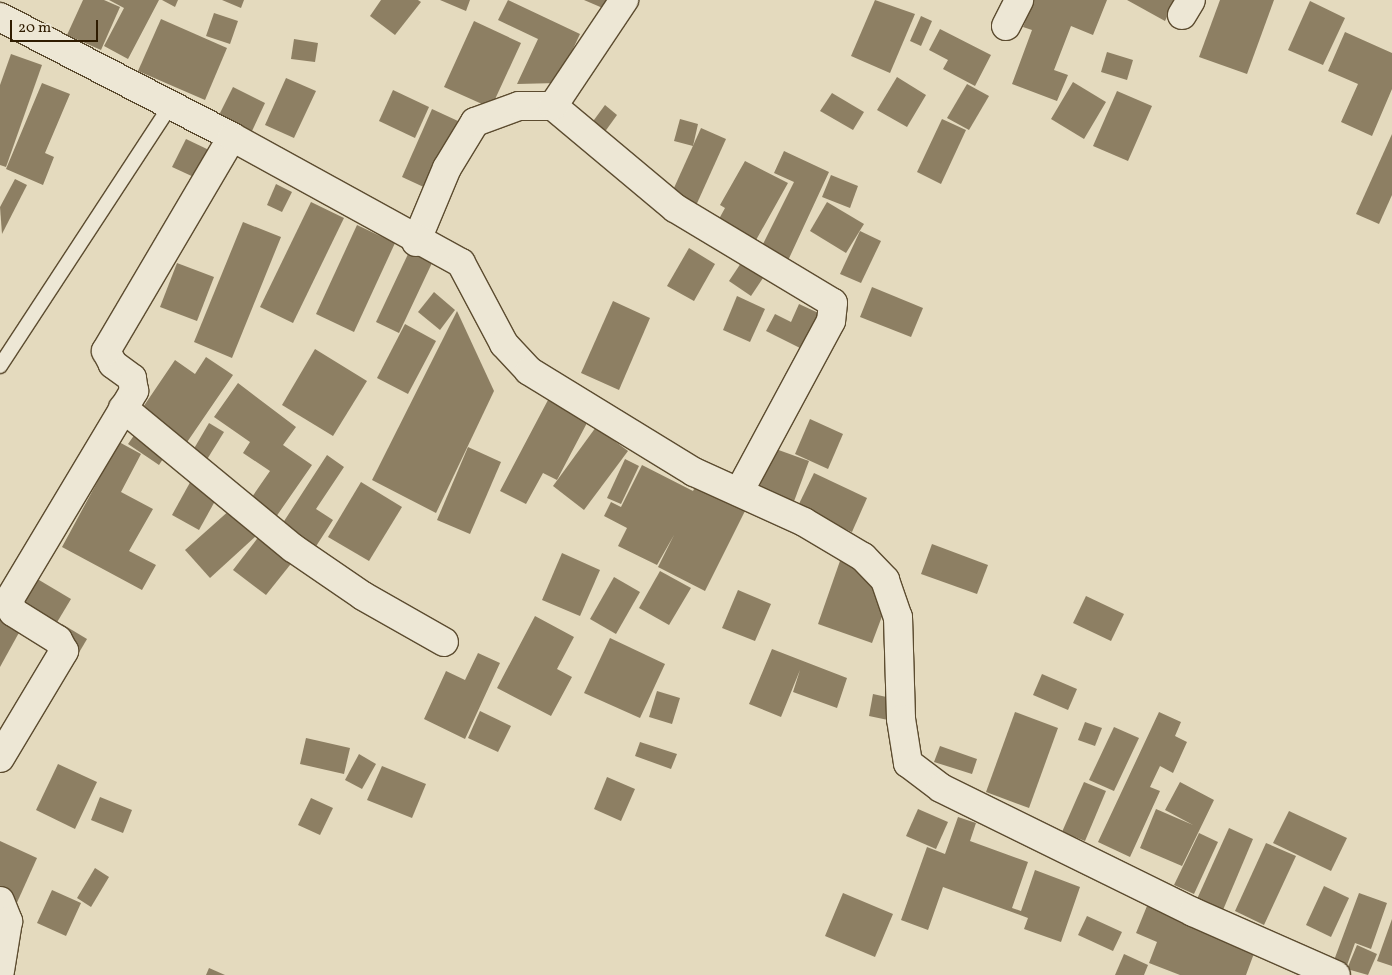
<!DOCTYPE html>
<html>
<head>
<meta charset="utf-8">
<style>
	body { margin:0 }
	#map { position:relative; width:1392px; height:975px; overflow:hidden; background:#e4dabe; font-family:Vollkorn,serif }
	div>[style] { position:absolute }
	[style*='--x'] { left:calc(var(--x)*1px); top:calc(var(--y)*1px); width:calc(var(--w)*1px); rotate:calc(var(--a)*1deg) }
	.building>* { inset:0; background:#8d7f63 }
	.roads { filter:drop-shadow(1px 0 #5c4c30) drop-shadow(-1px 0 #5c4c30) drop-shadow(0 1px #5c4c30) drop-shadow(0 -1px #5c4c30) }
	.service>* { height:14px; margin:-7px; padding:0 7px; transform-origin:7px; border-radius:7px; background:#ede7d5 }
	.minor>* { height:28px; margin:-14px; padding:0 14px; transform-origin:14px; border-radius:14px; background:#ede7d5 }
	.tertiary>* { height:28px; margin:-14px; padding:0 14px; transform-origin:14px; border-radius:14px; background:#ede7d5 }
	span { translate:-50% -50%; white-space:nowrap; text-align:center; line-height:1.15; -webkit-text-stroke:4px #ede7d5; paint-order:stroke }
	.scale { position:absolute; left:10px; top:20px; width:88px; height:22px; box-sizing:border-box; border:2px solid #2f1c01; border-top:0; padding-left:6px; font-size:15px; line-height:18px; white-space:nowrap; color:#2f1c01; -webkit-text-stroke:4px #ede7d5; paint-order:stroke }
</style>
</head>
<body>
<div id="map">
	<div class="building">
		<i style="clip-path:polygon(83px 0,104px 0,120px 7px,101px 50px,67px 35px)"></i>
		<i style="clip-path:polygon(109px 0,159px 0,128px 59px,104px 46px,124px 8px)"></i>
		<i style="clip-path:polygon(162px 0,178px 0,175px 7px)"></i>
		<i style="clip-path:polygon(222px 0,244px 0,241px 8px)"></i>
		<i style="clip-path:polygon(381px 0,418px 0,421px 2px,395px 35px,370px 16px)"></i>
		<i style="clip-path:polygon(440px 0,470px 0,466px 11px)"></i>
		<i style="clip-path:polygon(508px 0,580px 34px,557px 83px,517px 84px,538px 39px,498px 20px)"></i>
		<i style="clip-path:polygon(584px 0,609px 0,605px 9px)"></i>
		<i style="clip-path:polygon(875px 0,915px 14px,890px 73px,851px 56px)"></i>
		<i style="clip-path:polygon(1034px 0,1107px 0,1093px 35px,1071px 26px,1054px 70px,1068px 75px,1057px 101px,1012px 84px,1032px 30px,1023px 27px)"></i>
		<i style="clip-path:polygon(1127px 0,1175px 0,1165px 21px)"></i>
		<i style="clip-path:polygon(1220px 0,1274px 0,1247px 74px,1199px 57px)"></i>
		<i style="clip-path:polygon(1310px 1px,1345px 18px,1323px 65px,1288px 50px)"></i>
		<i style="clip-path:polygon(214px 13px,238px 21px,230px 44px,206px 36px)"></i>
		<i style="clip-path:polygon(921px 16px,932px 21px,921px 46px,910px 41px)"></i>
		<i style="clip-path:polygon(161px 19px,227px 48px,205px 100px,138px 71px)"></i>
		<i style="clip-path:polygon(474px 21px,521px 43px,491px 108px,444px 87px)"></i>
		<i style="clip-path:polygon(940px 29px,991px 55px,975px 86px,943px 69px,948px 60px,929px 50px)"></i>
		<i style="clip-path:polygon(1345px 32px,1392px 53px,1392px 89px,1372px 136px,1341px 122px,1358px 84px,1328px 71px)"></i>
		<i style="clip-path:polygon(294px 39px,318px 43px,315px 62px,291px 59px)"></i>
		<i style="clip-path:polygon(1107px 52px,1133px 60px,1127px 80px,1101px 72px)"></i>
		<i style="clip-path:polygon(11px 54px,42px 65px,6px 167px,0 165px,0 85px)"></i>
		<i style="clip-path:polygon(897px 77px,926px 95px,907px 127px,877px 110px)"></i>
		<i style="clip-path:polygon(286px 78px,316px 91px,294px 138px,265px 125px)"></i>
		<i style="clip-path:polygon(1073px 82px,1106px 102px,1084px 139px,1051px 119px)"></i>
		<i style="clip-path:polygon(42px 83px,70px 94px,45px 153px,54px 157px,43px 185px,6px 169px)"></i>
		<i style="clip-path:polygon(967px 84px,989px 96px,969px 130px,947px 118px)"></i>
		<i style="clip-path:polygon(233px 87px,265px 103px,252px 131px,219px 115px)"></i>
		<i style="clip-path:polygon(393px 90px,429px 107px,415px 138px,379px 121px)"></i>
		<i style="clip-path:polygon(1117px 91px,1152px 106px,1128px 161px,1093px 146px)"></i>
		<i style="clip-path:polygon(832px 93px,864px 112px,853px 130px,820px 111px)"></i>
		<i style="clip-path:polygon(605px 105px,617px 115px,604px 133px,591px 124px)"></i>
		<i style="clip-path:polygon(432px 109px,458px 121px,428px 189px,402px 177px)"></i>
		<i style="clip-path:polygon(680px 119px,698px 124px,693px 146px,674px 141px)"></i>
		<i style="clip-path:polygon(942px 119px,966px 130px,941px 184px,917px 172px)"></i>
		<i style="clip-path:polygon(701px 128px,726px 139px,694px 210px,669px 199px)"></i>
		<i style="clip-path:polygon(1392px 134px,1392px 195px,1379px 224px,1356px 214px)"></i>
		<i style="clip-path:polygon(186px 139px,209px 150px,196px 178px,172px 167px)"></i>
		<i style="clip-path:polygon(784px 151px,829px 172px,785px 267px,758px 254px,794px 182px,774px 173px)"></i>
		<i style="clip-path:polygon(745px 161px,788px 183px,751px 249px,714px 228px,725px 208px,720px 205px)"></i>
		<i style="clip-path:polygon(831px 175px,858px 186px,850px 208px,822px 197px)"></i>
		<i style="clip-path:polygon(15px 179px,27px 185px,2px 234px,0 207px)"></i>
		<i style="clip-path:polygon(276px 184px,292px 192px,282px 212px,267px 205px)"></i>
		<i style="clip-path:polygon(311px 202px,344px 218px,293px 323px,260px 307px)"></i>
		<i style="clip-path:polygon(827px 202px,864px 224px,846px 253px,810px 231px)"></i>
		<i style="clip-path:polygon(243px 222px,281px 237px,232px 358px,194px 342px)"></i>
		<i style="clip-path:polygon(357px 225px,395px 243px,354px 332px,316px 314px)"></i>
		<i style="clip-path:polygon(860px 231px,881px 241px,861px 283px,840px 274px)"></i>
		<i style="clip-path:polygon(689px 248px,715px 264px,694px 301px,667px 286px)"></i>
		<i style="clip-path:polygon(409px 252px,432px 263px,399px 333px,376px 322px)"></i>
		<i style="clip-path:polygon(177px 263px,214px 277px,197px 321px,160px 307px)"></i>
		<i style="clip-path:polygon(741px 263px,763px 278px,751px 296px,729px 281px)"></i>
		<i style="clip-path:polygon(872px 287px,923px 308px,911px 337px,860px 317px)"></i>
		<i style="clip-path:polygon(434px 292px,455px 310px,440px 330px,418px 312px)"></i>
		<i style="clip-path:polygon(737px 296px,765px 309px,750px 342px,723px 330px)"></i>
		<i style="clip-path:polygon(613px 301px,650px 318px,619px 390px,581px 373px)"></i>
		<i style="clip-path:polygon(799px 304px,825px 316px,808px 352px,766px 331px,775px 314px,791px 322px)"></i>
		<i style="clip-path:polygon(457px 311px,494px 391px,436px 513px,372px 480px)"></i>
		<i style="clip-path:polygon(405px 324px,436px 341px,408px 394px,377px 378px)"></i>
		<i style="clip-path:polygon(315px 349px,367px 381px,333px 436px,282px 405px)"></i>
		<i style="clip-path:polygon(206px 357px,233px 375px,181px 451px,172px 445px,159px 465px,128px 444px,142px 424px,135px 419px,175px 360px,195px 374px)"></i>
		<i style="clip-path:polygon(238px 383px,296px 427px,283px 445px,312px 465px,269px 527px,243px 510px,270px 471px,243px 453px,250px 442px,214px 417px)"></i>
		<i style="clip-path:polygon(548px 400px,588px 421px,557px 480px,543px 473px,526px 504px,500px 491px)"></i>
		<i style="clip-path:polygon(810px 419px,843px 434px,828px 469px,795px 454px)"></i>
		<i style="clip-path:polygon(209px 423px,224px 432px,206px 461px,192px 452px)"></i>
		<i style="clip-path:polygon(596px 427px,628px 451px,584px 510px,553px 486px)"></i>
		<i style="clip-path:polygon(119px 442px,141px 454px,121px 492px,153px 509px,129px 551px,156px 565px,142px 590px,62px 547px)"></i>
		<i style="clip-path:polygon(468px 447px,501px 462px,470px 534px,437px 520px)"></i>
		<i style="clip-path:polygon(773px 448px,809px 461px,793px 504px,758px 491px)"></i>
		<i style="clip-path:polygon(327px 455px,344px 467px,316px 509px,333px 520px,311px 554px,277px 532px)"></i>
		<i style="clip-path:polygon(625px 459px,639px 466px,621px 504px,607px 498px)"></i>
		<i style="clip-path:polygon(642px 465px,693px 491px,702px 474px,751px 499px,705px 591px,658px 567px,674px 535px,657px 565px,618px 546px,627px 528px,604px 516px,611px 502px,621px 507px)"></i>
		<i style="clip-path:polygon(198px 468px,225px 483px,199px 530px,172px 515px)"></i>
		<i style="clip-path:polygon(814px 473px,867px 498px,852px 532px,797px 508px)"></i>
		<i style="clip-path:polygon(361px 482px,402px 507px,369px 561px,328px 537px)"></i>
		<i style="clip-path:polygon(231px 509px,256px 536px,210px 578px,185px 550px)"></i>
		<i style="clip-path:polygon(260px 535px,294px 560px,266px 595px,233px 570px)"></i>
		<i style="clip-path:polygon(932px 544px,988px 565px,977px 594px,921px 574px)"></i>
		<i style="clip-path:polygon(562px 553px,600px 570px,580px 616px,542px 600px)"></i>
		<i style="clip-path:polygon(841px 558px,863px 566px,887px 603px,872px 643px,818px 624px)"></i>
		<i style="clip-path:polygon(660px 571px,691px 588px,669px 625px,639px 608px)"></i>
		<i style="clip-path:polygon(34px 577px,71px 599px,47px 639px,10px 617px)"></i>
		<i style="clip-path:polygon(614px 577px,640px 592px,616px 634px,590px 619px)"></i>
		<i style="clip-path:polygon(738px 590px,771px 604px,755px 641px,722px 628px)"></i>
		<i style="clip-path:polygon(1086px 596px,1124px 614px,1111px 641px,1073px 623px)"></i>
		<i style="clip-path:polygon(535px 616px,574px 637px,557px 669px,572px 677px,551px 716px,497px 688px)"></i>
		<i style="clip-path:polygon(0 618px,21px 629px,0 667px)"></i>
		<i style="clip-path:polygon(62px 624px,87px 639px,77px 656px,52px 641px)"></i>
		<i style="clip-path:polygon(610px 638px,665px 664px,640px 718px,584px 693px)"></i>
		<i style="clip-path:polygon(772px 649px,847px 678px,837px 708px,793px 692px,800px 670px,781px 717px,749px 704px)"></i>
		<i style="clip-path:polygon(478px 653px,500px 663px,465px 739px,424px 719px,446px 671px,465px 680px)"></i>
		<i style="clip-path:polygon(1042px 674px,1077px 689px,1068px 710px,1033px 695px)"></i>
		<i style="clip-path:polygon(657px 691px,680px 698px,672px 724px,649px 717px)"></i>
		<i style="clip-path:polygon(873px 694px,891px 698px,888px 720px,869px 716px)"></i>
		<i style="clip-path:polygon(480px 711px,511px 726px,498px 752px,468px 738px)"></i>
		<i style="clip-path:polygon(1015px 712px,1058px 728px,1029px 808px,986px 792px)"></i>
		<i style="clip-path:polygon(1159px 712px,1181px 722px,1175px 736px,1187px 742px,1173px 773px,1160px 766px,1150px 787px,1160px 791px,1130px 857px,1098px 842px)"></i>
		<i style="clip-path:polygon(1085px 722px,1102px 728px,1095px 746px,1078px 740px)"></i>
		<i style="clip-path:polygon(1114px 727px,1139px 738px,1114px 791px,1089px 780px)"></i>
		<i style="clip-path:polygon(306px 738px,350px 748px,344px 774px,300px 764px)"></i>
		<i style="clip-path:polygon(640px 742px,677px 754px,671px 769px,635px 756px)"></i>
		<i style="clip-path:polygon(940px 746px,977px 759px,972px 774px,934px 762px)"></i>
		<i style="clip-path:polygon(359px 754px,376px 764px,362px 789px,345px 780px)"></i>
		<i style="clip-path:polygon(58px 764px,97px 782px,75px 829px,36px 810px)"></i>
		<i style="clip-path:polygon(382px 766px,426px 784px,412px 818px,367px 800px)"></i>
		<i style="clip-path:polygon(607px 777px,635px 789px,621px 821px,594px 809px)"></i>
		<i style="clip-path:polygon(1084px 782px,1106px 791px,1085px 841px,1062px 832px)"></i>
		<i style="clip-path:polygon(1180px 782px,1214px 800px,1182px 866px,1140px 848px,1156px 809px,1193px 825px,1165px 810px)"></i>
		<i style="clip-path:polygon(100px 797px,132px 810px,123px 833px,91px 820px)"></i>
		<i style="clip-path:polygon(311px 798px,333px 808px,320px 835px,298px 825px)"></i>
		<i style="clip-path:polygon(918px 809px,948px 822px,936px 849px,906px 836px)"></i>
		<i style="clip-path:polygon(1289px 811px,1347px 838px,1331px 871px,1273px 843px)"></i>
		<i style="clip-path:polygon(958px 817px,976px 823px,970px 841px,1028px 862px,1012px 908px,1021px 911px,1035px 870px,1080px 887px,1061px 942px,1024px 929px,1028px 918px,943px 887px,928px 930px,901px 920px,927px 847px,945px 854px)"></i>
		<i style="clip-path:polygon(1229px 828px,1253px 839px,1223px 910px,1197px 899px)"></i>
		<i style="clip-path:polygon(1199px 833px,1218px 842px,1194px 894px,1174px 885px)"></i>
		<i style="clip-path:polygon(0 841px,37px 858px,15px 907px,0 900px)"></i>
		<i style="clip-path:polygon(1266px 843px,1296px 856px,1264px 925px,1235px 911px)"></i>
		<i style="clip-path:polygon(95px 868px,109px 877px,91px 907px,77px 898px)"></i>
		<i style="clip-path:polygon(1324px 886px,1349px 898px,1331px 937px,1306px 925px)"></i>
		<i style="clip-path:polygon(52px 890px,81px 903px,66px 936px,37px 923px)"></i>
		<i style="clip-path:polygon(843px 893px,893px 914px,875px 957px,825px 936px)"></i>
		<i style="clip-path:polygon(1359px 893px,1387px 903px,1371px 949px,1355px 943px,1346px 968px,1333px 963px)"></i>
		<i style="clip-path:polygon(1147px 906px,1256px 948px,1246px 975px,1180px 975px,1149px 963px,1157px 942px,1136px 933px)"></i>
		<i style="clip-path:polygon(1087px 916px,1122px 932px,1113px 951px,1078px 935px)"></i>
		<i style="clip-path:polygon(1392px 919px,1392px 966px,1377px 961px)"></i>
		<i style="clip-path:polygon(1357px 945px,1377px 954px,1368px 975px,1347px 969px)"></i>
		<i style="clip-path:polygon(1124px 954px,1148px 965px,1144px 975px,1115px 975px)"></i>
		<i style="clip-path:polygon(209px 968px,225px 975px,206px 975px)"></i>
	</div>
	<div class="roads">
		<div class="service">
			<i style="--x:0;--y:366;--w:312;--a:-56.8"></i>
		</div>
		<div class="minor">
			<i style="--x:1182;--y:15;--w:17;--a:-59"></i>
			<i style="--x:1006;--y:26;--w:29;--a:-63"></i>
			<i style="--x:553;--y:106;--w:159;--a:39.9"></i>
			<i style="--x:675;--y:208;--w:184;--a:31"></i>
			<i style="--x:833;--y:303;--w:18;--a:96"></i>
			<i style="--x:831;--y:321;--w:194;--a:118.3"></i>
			<i style="--x:416;--y:242;--w:80;--a:-67.3"></i>
			<i style="--x:447;--y:168;--w:54;--a:-58.7"></i>
			<i style="--x:475;--y:122;--w:47;--a:-20"></i>
			<i style="--x:519;--y:106;--w:34;--a:0"></i>
			<i style="--x:553;--y:106;--w:128;--a:-56.2"></i>
			<i style="--x:123;--y:408;--w:220;--a:39.5"></i>
			<i style="--x:293;--y:548;--w:85;--a:34.4"></i>
			<i style="--x:363;--y:596;--w:93;--a:29.6"></i>
			<i style="--x:0;--y:758;--w:125;--a:-59.1"></i>
			<i style="--x:64;--y:651;--w:13;--a:-119"></i>
			<i style="--x:58;--y:640;--w:53;--a:-148.1"></i>
			<i style="--x:13;--y:612;--w:13;--a:-108"></i>
			<i style="--x:9;--y:600;--w:244;--a:-59.1"></i>
			<i style="--x:134;--y:391;--w:13;--a:-99"></i>
			<i style="--x:132;--y:378;--w:24;--a:-144"></i>
			<i style="--x:113;--y:364;--w:15;--a:-118"></i>
			<i style="--x:106;--y:351;--w:248;--a:-59.5"></i>
			<i style="--x:0;--y:901;--w:22;--a:68"></i>
			<i style="--x:8;--y:921;--w:51;--a:99.1"></i>
		</div>
		<div class="tertiary">
			<i style="--x:0;--y:17;--w:261;--a:27.3"></i>
			<i style="--x:232;--y:137;--w:261;--a:28.8"></i>
			<i style="--x:461;--y:263;--w:92;--a:62"></i>
			<i style="--x:504;--y:344;--w:37;--a:47"></i>
			<i style="--x:529;--y:371;--w:193;--a:31.5"></i>
			<i style="--x:694;--y:472;--w:121;--a:24.4"></i>
			<i style="--x:804;--y:522;--w:69;--a:30.7"></i>
			<i style="--x:863;--y:557;--w:32;--a:46"></i>
			<i style="--x:885;--y:580;--w:39;--a:71"></i>
			<i style="--x:898;--y:617;--w:102;--a:88.3"></i>
			<i style="--x:901;--y:719;--w:45;--a:81"></i>
			<i style="--x:908;--y:763;--w:41;--a:37.1"></i>
			<i style="--x:941;--y:788;--w:281;--a:26.2"></i>
			<i style="--x:1193;--y:912;--w:156;--a:23.8"></i>
		</div>
	</div>
	<div class="scale">20 m</div>
</div>
</body>
</html>
